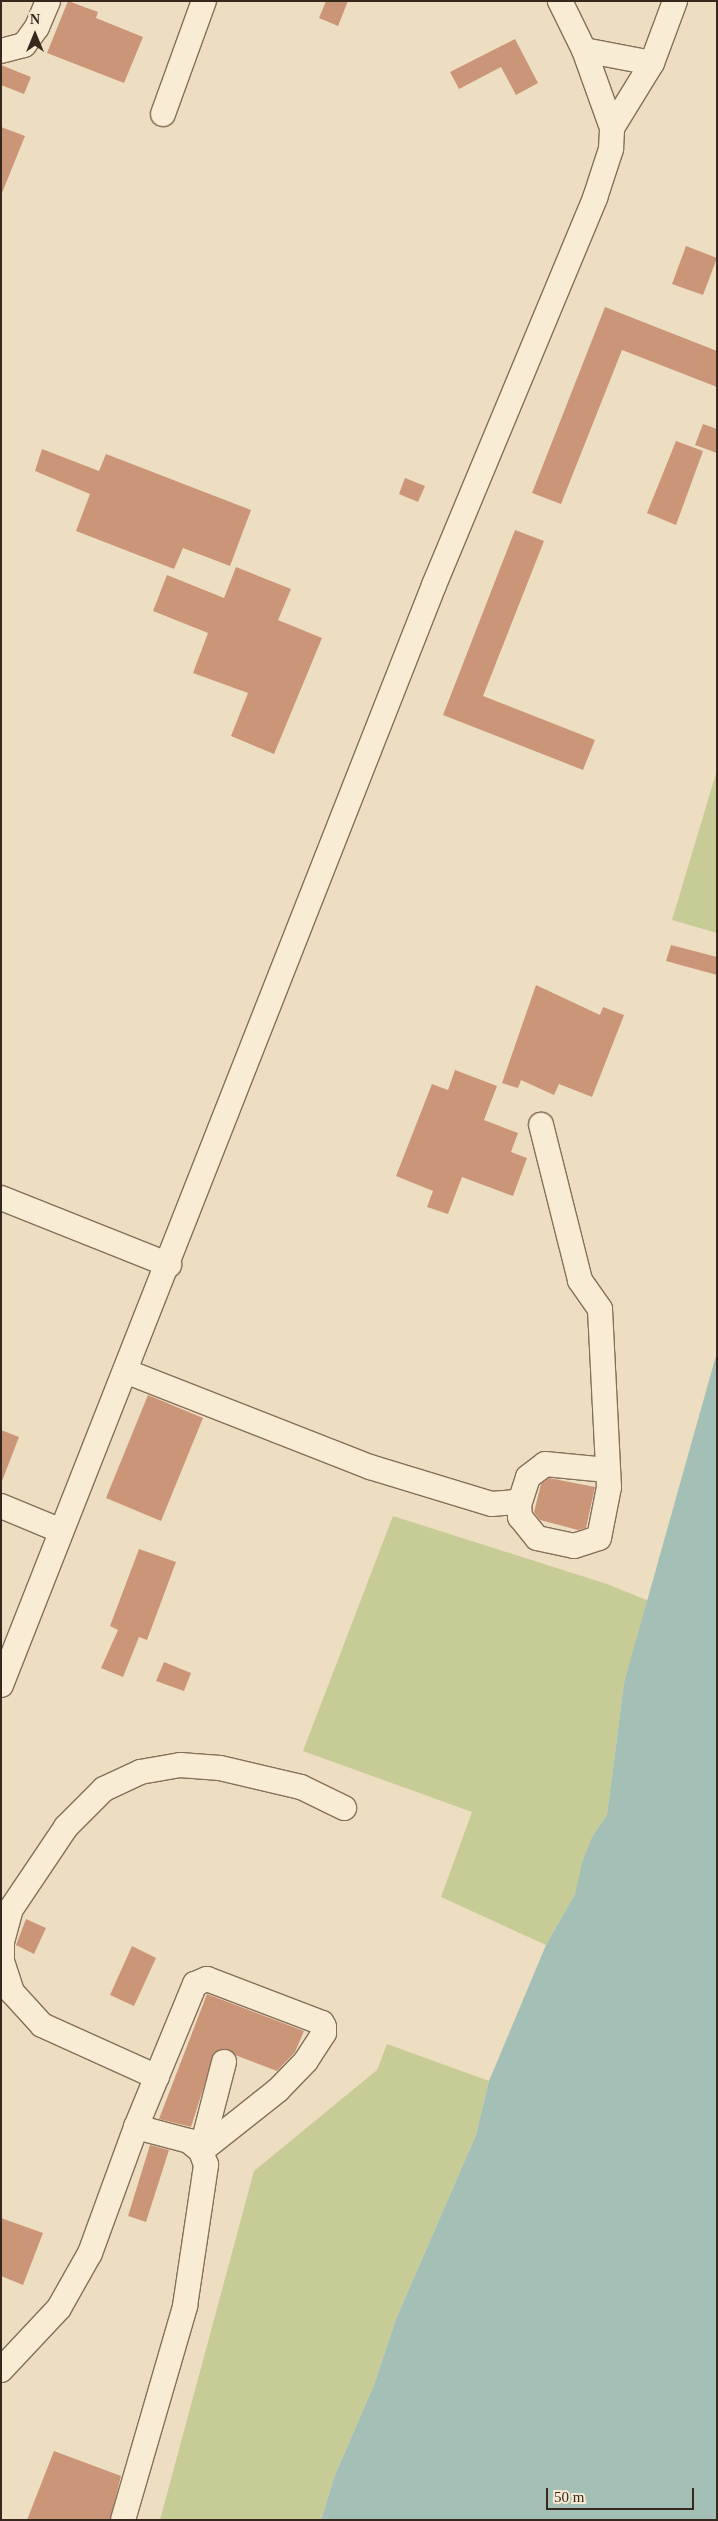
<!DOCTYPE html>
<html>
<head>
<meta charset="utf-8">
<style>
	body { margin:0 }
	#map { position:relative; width:718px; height:2521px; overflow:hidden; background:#eddec1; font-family:Georgia,serif }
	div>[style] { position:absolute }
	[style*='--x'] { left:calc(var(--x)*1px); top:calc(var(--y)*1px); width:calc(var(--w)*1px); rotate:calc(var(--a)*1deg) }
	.green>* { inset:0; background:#c7cb95 }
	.water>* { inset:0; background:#a4c0b6 }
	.building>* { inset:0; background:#cb9677 }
	.roads { filter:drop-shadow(1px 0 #866f59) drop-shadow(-1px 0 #866f59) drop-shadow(0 1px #866f59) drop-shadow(0 -1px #866f59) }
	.minor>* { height:24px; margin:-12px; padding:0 12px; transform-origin:12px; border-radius:12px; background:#f8ecd4 }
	span { translate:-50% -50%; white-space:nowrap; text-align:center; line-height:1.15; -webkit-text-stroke:4.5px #f5e9d1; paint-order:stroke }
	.frame { position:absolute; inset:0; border:2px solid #36281d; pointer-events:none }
	.north { position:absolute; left:10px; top:10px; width:50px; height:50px; -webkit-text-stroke:4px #f5e9d1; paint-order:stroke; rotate:0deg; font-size:14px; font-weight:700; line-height:20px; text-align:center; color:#36281d }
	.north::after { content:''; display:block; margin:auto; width:18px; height:22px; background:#36281d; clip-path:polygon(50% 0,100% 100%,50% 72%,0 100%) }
	.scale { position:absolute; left:546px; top:2488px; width:148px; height:22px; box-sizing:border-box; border:2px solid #36281d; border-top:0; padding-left:6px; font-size:15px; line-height:18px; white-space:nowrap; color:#36281d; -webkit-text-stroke:4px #f5e9d1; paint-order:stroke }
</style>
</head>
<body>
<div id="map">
	<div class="green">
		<i style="clip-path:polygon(717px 770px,717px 933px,672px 920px)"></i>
		<i style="clip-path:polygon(393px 1516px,607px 1584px,649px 1601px,624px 1683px,607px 1815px,592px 1837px,575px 1894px,546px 1945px,441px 1897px,472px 1812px,303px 1751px)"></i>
		<i style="clip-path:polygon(387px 2044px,489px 2081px,476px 2135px,396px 2319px,374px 2385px,335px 2475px,321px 2520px,160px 2520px,254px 2171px,377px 2070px)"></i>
	</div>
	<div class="water">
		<i style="clip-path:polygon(717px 1352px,717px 2520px,321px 2520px,335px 2475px,374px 2385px,396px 2319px,476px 2135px,489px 2081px,546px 1945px,575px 1894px,582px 1863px,592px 1837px,607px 1815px,624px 1683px)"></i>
	</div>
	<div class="building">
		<i style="clip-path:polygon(68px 1px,98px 12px,96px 18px,143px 37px,124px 83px,47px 53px)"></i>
		<i style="clip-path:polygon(326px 1px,348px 1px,338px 26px,319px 18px)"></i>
		<i style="clip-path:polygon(515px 39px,538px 83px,516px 95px,501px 67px,459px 89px,450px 72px)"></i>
		<i style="clip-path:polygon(1px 65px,31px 77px,24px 94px,1px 85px)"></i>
		<i style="clip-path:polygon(1px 127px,25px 136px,2px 193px,1px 193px)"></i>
		<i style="clip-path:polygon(686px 246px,717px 258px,703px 295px,672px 284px)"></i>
		<i style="clip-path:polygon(605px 307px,717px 351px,717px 387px,622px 350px,561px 504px,532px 493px)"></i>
		<i style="clip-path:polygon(703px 424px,717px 429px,717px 453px,695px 445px)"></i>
		<i style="clip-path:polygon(676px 441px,703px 451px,676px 525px,647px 513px)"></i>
		<i style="clip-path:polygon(42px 449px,99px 471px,106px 454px,251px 510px,230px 566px,183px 548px,174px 569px,76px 531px,90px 494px,35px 471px)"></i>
		<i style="clip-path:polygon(405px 478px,425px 486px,418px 502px,399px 494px)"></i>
		<i style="clip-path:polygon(515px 530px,544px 541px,483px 696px,595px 740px,583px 770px,443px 715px)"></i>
		<i style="clip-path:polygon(236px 567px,291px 589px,278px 620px,322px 638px,274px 754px,231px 736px,248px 693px,193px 673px,208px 633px,153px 611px,167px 575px,224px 598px)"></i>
		<i style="clip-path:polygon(671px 945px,717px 957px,717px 975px,666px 961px)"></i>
		<i style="clip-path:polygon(536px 985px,600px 1015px,603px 1007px,624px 1015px,592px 1097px,559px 1084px,554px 1095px,521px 1080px,518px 1088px,502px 1083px)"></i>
		<i style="clip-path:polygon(455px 1070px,497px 1086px,484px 1120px,518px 1133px,511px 1152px,527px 1158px,513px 1196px,462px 1177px,448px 1214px,427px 1207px,433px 1191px,396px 1176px,432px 1084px,448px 1090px)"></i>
		<i style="clip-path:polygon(148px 1395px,203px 1418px,161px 1521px,106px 1498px)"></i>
		<i style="clip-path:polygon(1px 1430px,19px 1437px,2px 1481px,1px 1480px)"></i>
		<i style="clip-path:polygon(549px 1478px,595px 1487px,586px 1528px,578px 1530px,540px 1520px,534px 1512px,541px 1484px)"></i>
		<i style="clip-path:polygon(139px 1549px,176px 1562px,147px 1640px,139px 1637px,123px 1677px,101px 1668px,118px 1630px,110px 1626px)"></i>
		<i style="clip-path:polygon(164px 1662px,191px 1673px,184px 1691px,156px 1681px)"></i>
		<i style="clip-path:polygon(26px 1919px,46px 1928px,34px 1954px,16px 1945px)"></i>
		<i style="clip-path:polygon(132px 1946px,156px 1958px,134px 2006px,110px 1995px)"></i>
		<i style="clip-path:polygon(207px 1994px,304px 2031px,295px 2052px,277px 2071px,235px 2055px,228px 2049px,215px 2052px,191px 2127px,159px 2119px)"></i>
		<i style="clip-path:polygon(150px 2145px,169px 2150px,146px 2222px,128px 2216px)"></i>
		<i style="clip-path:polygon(1px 2218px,43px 2233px,23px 2285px,1px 2276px)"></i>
		<i style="clip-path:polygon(54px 2451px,121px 2476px,110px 2520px,27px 2520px)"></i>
	</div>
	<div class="roads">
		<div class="minor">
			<i style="--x:584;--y:50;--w:69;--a:10.8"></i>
			<i style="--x:1;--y:51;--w:24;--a:-15"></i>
			<i style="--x:24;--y:45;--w:22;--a:-54"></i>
			<i style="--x:37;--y:27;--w:28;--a:-67"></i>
			<i style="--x:163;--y:114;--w:120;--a:-70.1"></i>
			<i style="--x:612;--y:128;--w:76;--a:-58.4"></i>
			<i style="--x:652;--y:63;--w:66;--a:-69.6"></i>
			<i style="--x:1;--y:1198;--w:181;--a:21.7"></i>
			<i style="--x:125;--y:1371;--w:263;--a:21.4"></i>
			<i style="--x:370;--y:1467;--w:127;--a:16.9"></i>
			<i style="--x:492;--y:1504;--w:22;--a:-5"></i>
			<i style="--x:514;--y:1502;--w:6;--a:31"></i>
			<i style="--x:519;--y:1505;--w:12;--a:85"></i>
			<i style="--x:520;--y:1517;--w:27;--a:51"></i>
			<i style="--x:537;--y:1538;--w:38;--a:12"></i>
			<i style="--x:574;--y:1546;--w:26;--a:-18"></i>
			<i style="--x:599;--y:1538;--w:52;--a:-78.9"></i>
			<i style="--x:609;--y:1487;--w:178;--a:-92.9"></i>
			<i style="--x:600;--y:1309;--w:35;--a:-125"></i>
			<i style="--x:580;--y:1280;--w:160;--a:-104.1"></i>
			<i style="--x:519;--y:1505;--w:29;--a:-72"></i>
			<i style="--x:528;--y:1477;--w:21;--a:-37"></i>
			<i style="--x:545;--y:1464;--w:62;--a:5.5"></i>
			<i style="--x:1;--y:1506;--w:63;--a:22.5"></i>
			<i style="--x:1;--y:1685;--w:1182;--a:-68.51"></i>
			<i style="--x:434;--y:585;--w:419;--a:-67.4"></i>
			<i style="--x:595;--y:198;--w:52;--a:-71.9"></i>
			<i style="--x:611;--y:149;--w:21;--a:-87"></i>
			<i style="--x:612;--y:128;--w:83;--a:-109.7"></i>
			<i style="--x:584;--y:50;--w:55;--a:-116.1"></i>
			<i style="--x:157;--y:2077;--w:126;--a:-155.7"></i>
			<i style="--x:42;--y:2025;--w:45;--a:-132.3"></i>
			<i style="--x:12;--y:1992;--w:32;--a:-108"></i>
			<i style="--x:2;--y:1962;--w:20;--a:-90"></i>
			<i style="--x:2;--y:1942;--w:34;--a:-75"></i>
			<i style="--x:11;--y:1909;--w:99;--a:-56.1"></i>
			<i style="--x:66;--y:1827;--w:54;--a:-45"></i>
			<i style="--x:104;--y:1789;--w:40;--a:-25"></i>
			<i style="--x:140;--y:1772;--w:41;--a:-9.9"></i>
			<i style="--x:180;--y:1765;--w:40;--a:4.3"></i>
			<i style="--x:220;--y:1768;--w:83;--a:13.2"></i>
			<i style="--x:301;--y:1787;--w:48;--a:26"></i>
			<i style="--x:1;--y:2370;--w:85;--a:-46.9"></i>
			<i style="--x:59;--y:2308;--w:63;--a:-60.6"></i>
			<i style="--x:90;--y:2253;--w:134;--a:-69.9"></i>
			<i style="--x:136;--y:2127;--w:155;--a:-67.6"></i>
			<i style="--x:195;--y:1984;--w:13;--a:-23"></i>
			<i style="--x:207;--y:1979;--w:123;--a:20.9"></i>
			<i style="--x:322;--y:2023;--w:4;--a:63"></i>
			<i style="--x:324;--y:2027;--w:6;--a:90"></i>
			<i style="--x:324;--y:2033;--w:33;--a:123"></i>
			<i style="--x:306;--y:2061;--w:40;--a:134"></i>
			<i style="--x:278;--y:2090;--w:98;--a:141.6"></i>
			<i style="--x:201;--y:2151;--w:92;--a:-75.5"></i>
			<i style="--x:123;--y:2520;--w:223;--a:-73.8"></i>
			<i style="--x:185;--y:2306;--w:143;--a:-81.5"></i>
			<i style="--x:206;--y:2165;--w:15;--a:-110"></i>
			<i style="--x:201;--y:2151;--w:16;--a:-140"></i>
			<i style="--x:189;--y:2141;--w:55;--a:-165.2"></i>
		</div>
	</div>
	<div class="frame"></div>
	<div class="north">N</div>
	<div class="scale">50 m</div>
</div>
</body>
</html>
